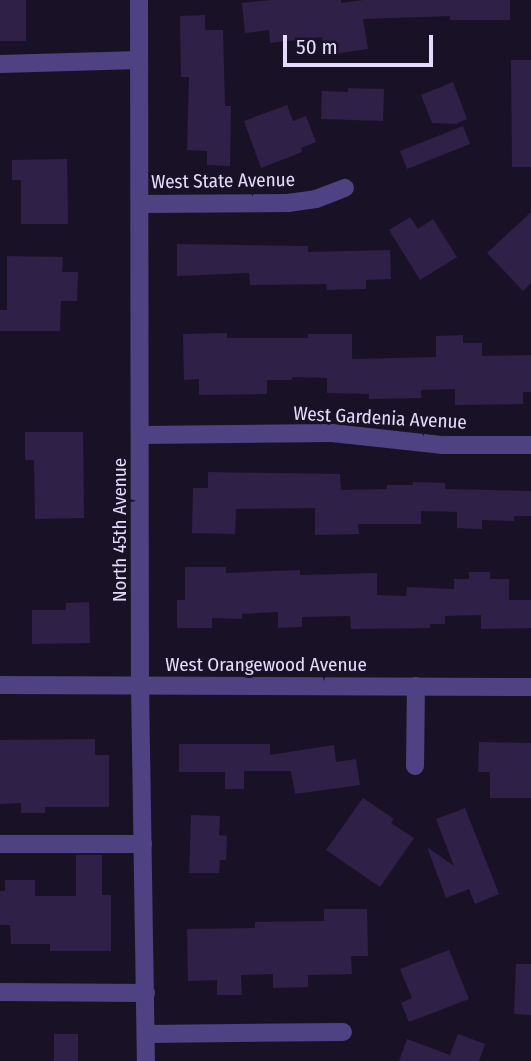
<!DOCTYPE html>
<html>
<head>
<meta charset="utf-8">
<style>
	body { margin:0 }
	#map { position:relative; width:531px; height:1061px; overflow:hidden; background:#191227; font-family:"Fira Sans Condensed",sans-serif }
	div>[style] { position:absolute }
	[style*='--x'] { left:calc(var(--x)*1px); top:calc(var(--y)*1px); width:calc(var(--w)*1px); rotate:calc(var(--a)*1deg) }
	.building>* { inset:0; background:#2e2046 }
	.minor>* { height:18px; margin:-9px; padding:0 9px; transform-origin:9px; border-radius:9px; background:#4f4282 }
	span { translate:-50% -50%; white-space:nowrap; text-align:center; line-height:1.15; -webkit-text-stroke:6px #191227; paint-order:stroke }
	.street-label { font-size:19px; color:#e5dcfc }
	.scale { position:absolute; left:283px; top:35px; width:150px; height:32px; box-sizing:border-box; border:4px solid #e5dcfc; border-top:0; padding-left:9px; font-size:21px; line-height:24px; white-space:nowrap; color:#e5dcfc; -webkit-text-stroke:5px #191227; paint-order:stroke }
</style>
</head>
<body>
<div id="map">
	<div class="building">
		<i style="clip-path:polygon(0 0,26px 0,26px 41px,0 41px)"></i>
		<i style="clip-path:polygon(271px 0,341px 0,341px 3px,363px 0,510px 0,510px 20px,450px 20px,450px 16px,363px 19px,368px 49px,325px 55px,322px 37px,270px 43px,269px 30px,245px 33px,242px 3px)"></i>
		<i style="clip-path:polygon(205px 15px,205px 30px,223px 30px,225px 106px,231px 106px,230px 166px,207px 165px,207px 151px,187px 150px,189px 77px,181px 77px,180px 16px)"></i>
		<i style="clip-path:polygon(511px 60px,531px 60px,531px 167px,512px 167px)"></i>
		<i style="clip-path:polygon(453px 82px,467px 119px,456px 124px,432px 123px,421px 95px)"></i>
		<i style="clip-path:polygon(348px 88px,384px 89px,383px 121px,321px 119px,322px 91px,348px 92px)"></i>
		<i style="clip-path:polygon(287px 105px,293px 121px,306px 116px,316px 142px,301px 148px,302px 152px,261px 168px,244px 121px)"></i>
		<i style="clip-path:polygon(463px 126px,470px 144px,407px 169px,400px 151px)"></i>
		<i style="clip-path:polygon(67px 159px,68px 224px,21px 224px,21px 180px,12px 180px,12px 160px)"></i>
		<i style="clip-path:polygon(531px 212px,531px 283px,523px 291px,487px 253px)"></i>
		<i style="clip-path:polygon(410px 217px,418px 229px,433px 219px,457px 257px,420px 280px,389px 230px)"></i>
		<i style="clip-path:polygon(177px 244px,308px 246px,308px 252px,390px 250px,391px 279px,366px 280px,366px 289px,327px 290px,326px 284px,250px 285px,249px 273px,177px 276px)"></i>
		<i style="clip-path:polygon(7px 256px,63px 257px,62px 272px,78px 272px,77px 301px,61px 301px,60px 331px,0 331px,0 310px,7px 310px)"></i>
		<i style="clip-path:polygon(227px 333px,227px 338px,308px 338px,308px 334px,352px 334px,352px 359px,436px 357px,436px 336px,463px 335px,463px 343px,482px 343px,482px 356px,531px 355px,531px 392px,523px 392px,523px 404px,455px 405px,455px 389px,421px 390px,421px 398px,369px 399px,369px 394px,327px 393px,327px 378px,292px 377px,292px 380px,267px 380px,267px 394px,199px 395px,199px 379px,184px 380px,183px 334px)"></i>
		<i style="clip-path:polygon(25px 432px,83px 432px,84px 518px,35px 519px,34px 460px,25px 460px)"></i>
		<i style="clip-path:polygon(208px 472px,340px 474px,341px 490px,387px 489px,387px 485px,413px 485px,413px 482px,445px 483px,445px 489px,531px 491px,531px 516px,514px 516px,514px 521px,482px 520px,482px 529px,457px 528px,457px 512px,421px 511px,421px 524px,358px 524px,359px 534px,315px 535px,315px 508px,236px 509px,235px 534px,192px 533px,193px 488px,208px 488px)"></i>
		<i style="clip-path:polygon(185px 567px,226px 567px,226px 573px,300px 570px,300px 575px,377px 573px,377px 595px,406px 596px,407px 587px,454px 589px,454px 579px,469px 579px,469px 572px,490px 572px,490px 579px,509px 579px,509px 600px,531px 600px,531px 628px,481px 629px,481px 615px,445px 616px,445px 624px,430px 624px,430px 628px,351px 629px,350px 616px,302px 617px,302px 627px,278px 628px,278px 612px,242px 614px,242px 619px,212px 618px,212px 628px,177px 628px,177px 600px,185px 600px)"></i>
		<i style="clip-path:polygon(89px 602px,90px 643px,32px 644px,32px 610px,66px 610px,66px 603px)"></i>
		<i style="clip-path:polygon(95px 739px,95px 755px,109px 755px,109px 807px,45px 807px,45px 813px,21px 813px,21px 803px,0 804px,0 740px)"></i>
		<i style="clip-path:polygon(479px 742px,531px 743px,531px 798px,490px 798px,490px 772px,478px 772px)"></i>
		<i style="clip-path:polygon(179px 744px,270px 744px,270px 755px,334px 745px,336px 762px,356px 759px,360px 785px,295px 794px,291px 771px,244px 771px,244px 789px,225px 789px,225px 772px,179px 772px)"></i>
		<i style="clip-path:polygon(363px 798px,394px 819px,391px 823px,414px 838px,380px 887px,326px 850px)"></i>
		<i style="clip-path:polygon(465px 808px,499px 894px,475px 904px,469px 889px,446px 898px,427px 847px,454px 866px,436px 819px)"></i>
		<i style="clip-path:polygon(191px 815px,220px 816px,219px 835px,227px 836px,226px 860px,220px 860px,219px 873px,189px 873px)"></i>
		<i style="clip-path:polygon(76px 855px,102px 855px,102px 895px,111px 895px,111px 951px,50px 951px,50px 944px,11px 944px,10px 925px,0 925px,0 891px,5px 891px,5px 880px,35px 880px,35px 896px,76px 896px)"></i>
		<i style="clip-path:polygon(324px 909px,367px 909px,368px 956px,351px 956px,352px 974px,308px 975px,308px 987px,273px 988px,273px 974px,241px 975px,242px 995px,217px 995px,217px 980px,188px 981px,187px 929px,255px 928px,255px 922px,324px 921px)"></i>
		<i style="clip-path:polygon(449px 950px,469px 999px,409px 1022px,401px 1003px,412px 998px,400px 969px)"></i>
		<i style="clip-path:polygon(516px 964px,531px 964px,531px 1015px,514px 1014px)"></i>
		<i style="clip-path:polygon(54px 1034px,78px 1034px,78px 1061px,54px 1061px)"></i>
		<i style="clip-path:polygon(458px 1034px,485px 1044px,479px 1061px,399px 1061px,407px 1039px,450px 1055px)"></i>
	</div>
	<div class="minor">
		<i style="--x:139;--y:0;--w:685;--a:89.92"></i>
		<i style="--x:140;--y:685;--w:376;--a:89.1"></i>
		<i style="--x:0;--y:64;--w:139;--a:-1.6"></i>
		<i style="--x:141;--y:204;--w:147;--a:-0.4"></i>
		<i style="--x:288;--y:203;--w:28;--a:-8"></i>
		<i style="--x:316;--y:199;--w:31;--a:-21"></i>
		<i style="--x:142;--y:435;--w:190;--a:-0.6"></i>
		<i style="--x:332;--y:433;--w:112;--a:6.2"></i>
		<i style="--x:443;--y:445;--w:88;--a:0"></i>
		<i style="--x:0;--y:685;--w:531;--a:0.22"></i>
		<i style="--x:415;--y:766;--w:80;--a:-89.3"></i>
		<i style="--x:0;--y:844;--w:143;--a:0"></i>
		<i style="--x:0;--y:992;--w:146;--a:0.4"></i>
		<i style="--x:146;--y:1034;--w:197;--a:-0.6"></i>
	</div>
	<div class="street-label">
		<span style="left:223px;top:181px;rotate:-1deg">West State Avenue</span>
		<span style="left:380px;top:418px;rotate:3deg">West Gardenia Avenue</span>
		<span style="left:120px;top:530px;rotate:-90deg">North 45th Avenue</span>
		<span style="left:266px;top:665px">West Orangewood Avenue</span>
	</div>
	<div class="scale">50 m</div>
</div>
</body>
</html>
